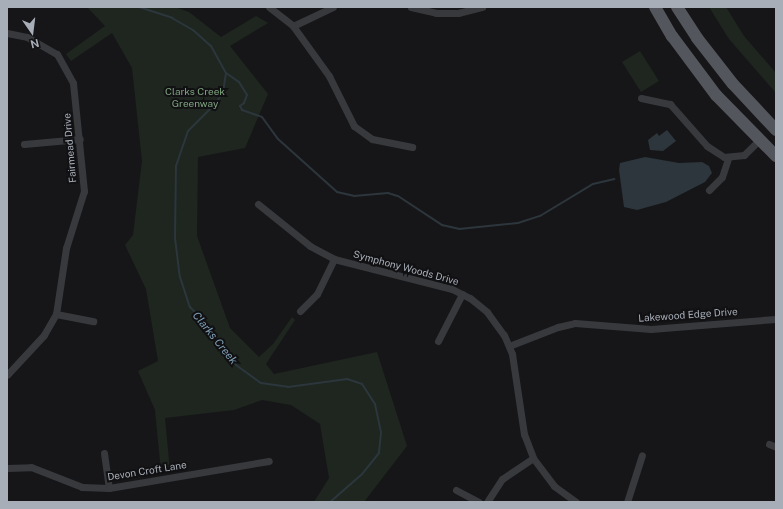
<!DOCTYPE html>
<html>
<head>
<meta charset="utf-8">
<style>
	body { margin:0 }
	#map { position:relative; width:783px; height:509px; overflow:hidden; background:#161618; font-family:"Public Sans",sans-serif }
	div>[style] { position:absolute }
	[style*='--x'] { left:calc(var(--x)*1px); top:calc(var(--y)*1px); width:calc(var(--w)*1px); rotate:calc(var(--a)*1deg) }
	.green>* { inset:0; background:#1e261f }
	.water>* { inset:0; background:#2c363c }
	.stream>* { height:2px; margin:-1px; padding:0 1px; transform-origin:1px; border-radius:1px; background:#2c363c }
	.minor>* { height:7px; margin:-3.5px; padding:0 3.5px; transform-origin:3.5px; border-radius:3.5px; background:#37393d }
	.primary>* { height:12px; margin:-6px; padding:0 6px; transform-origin:6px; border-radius:6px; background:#53565c }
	span { translate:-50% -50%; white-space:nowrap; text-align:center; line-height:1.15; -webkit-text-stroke:4px #111113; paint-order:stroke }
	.park-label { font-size:10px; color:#7fa37f }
	.street-label { font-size:10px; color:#a8aeb8 }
	.water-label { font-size:11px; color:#7f9eb4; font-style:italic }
	.frame { position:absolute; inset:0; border:8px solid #a8aeb8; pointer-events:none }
	.north { position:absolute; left:12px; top:12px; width:40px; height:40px; -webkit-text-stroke:3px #111113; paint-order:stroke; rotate:166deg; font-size:11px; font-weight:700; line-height:16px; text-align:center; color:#a8aeb8 }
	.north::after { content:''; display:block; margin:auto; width:14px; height:18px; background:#a8aeb8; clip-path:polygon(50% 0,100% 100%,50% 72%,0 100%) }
</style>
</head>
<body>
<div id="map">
	<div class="green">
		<i style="clip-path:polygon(87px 7px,175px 7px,189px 12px,221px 37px,256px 16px,268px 23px,230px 46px,268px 94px,245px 148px,198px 157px,197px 236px,230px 328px,259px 357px,273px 344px,292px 317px,295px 320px,266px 364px,274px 374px,377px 352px,407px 446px,364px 502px,314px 502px,329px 478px,320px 424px,291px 405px,262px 400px,234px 410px,165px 418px,170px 471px,161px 472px,155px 410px,138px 371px,158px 361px,146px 289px,125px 245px,133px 235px,142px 161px,132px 68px,112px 33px,71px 61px,66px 54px,105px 26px)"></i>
		<i style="clip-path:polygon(709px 7px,726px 7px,744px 36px,776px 73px,776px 93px,729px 39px)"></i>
		<i style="clip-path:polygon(640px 51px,659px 81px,641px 92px,622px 62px)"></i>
	</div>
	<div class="water">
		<i style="clip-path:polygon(667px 130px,676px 141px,663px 151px,650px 150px,648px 140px,657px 133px,659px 136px)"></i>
		<i style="clip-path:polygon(645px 157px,679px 163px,702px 162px,709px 166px,712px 173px,705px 182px,666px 202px,637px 210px,624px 207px,619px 170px,620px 163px)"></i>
	</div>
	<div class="stream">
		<i style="--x:139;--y:7;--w:35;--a:18"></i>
		<i style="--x:172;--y:18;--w:24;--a:30"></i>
		<i style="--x:193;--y:30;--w:24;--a:42"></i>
		<i style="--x:211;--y:46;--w:31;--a:61"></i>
		<i style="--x:226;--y:73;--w:18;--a:99"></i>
		<i style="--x:223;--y:91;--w:13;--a:119"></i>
		<i style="--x:217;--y:102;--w:41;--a:135"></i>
		<i style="--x:188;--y:131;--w:37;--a:109"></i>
		<i style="--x:176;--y:166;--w:72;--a:90.8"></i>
		<i style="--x:175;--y:238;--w:39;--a:83"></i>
		<i style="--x:180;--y:277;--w:32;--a:72"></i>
		<i style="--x:190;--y:307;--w:29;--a:46"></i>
		<i style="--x:210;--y:328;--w:45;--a:54.9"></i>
		<i style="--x:236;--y:365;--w:31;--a:36"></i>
		<i style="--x:261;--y:383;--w:27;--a:8"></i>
		<i style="--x:288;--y:387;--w:60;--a:-7.7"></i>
		<i style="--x:347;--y:379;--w:16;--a:18"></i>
		<i style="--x:362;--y:384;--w:24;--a:57"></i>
		<i style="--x:375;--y:404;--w:30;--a:78"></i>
		<i style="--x:381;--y:433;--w:20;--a:96"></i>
		<i style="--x:379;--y:453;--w:28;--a:129"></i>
		<i style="--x:361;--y:475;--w:41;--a:138.9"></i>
		<i style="--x:226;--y:73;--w:16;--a:35"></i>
		<i style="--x:239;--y:82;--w:15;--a:58"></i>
		<i style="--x:247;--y:95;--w:9;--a:111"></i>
		<i style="--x:244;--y:103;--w:5;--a:143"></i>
		<i style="--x:240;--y:106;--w:4;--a:63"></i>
		<i style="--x:242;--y:110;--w:21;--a:19"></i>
		<i style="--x:262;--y:117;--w:27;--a:54"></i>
		<i style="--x:278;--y:139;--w:79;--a:41.9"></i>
		<i style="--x:337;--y:192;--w:17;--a:13"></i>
		<i style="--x:354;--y:196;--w:34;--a:-5"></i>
		<i style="--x:388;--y:193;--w:10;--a:17"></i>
		<i style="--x:398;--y:196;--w:53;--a:33.4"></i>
		<i style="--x:442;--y:225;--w:17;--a:13"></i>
		<i style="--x:459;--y:229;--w:59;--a:-5.8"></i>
		<i style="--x:518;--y:223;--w:23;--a:-18"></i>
		<i style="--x:540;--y:216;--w:62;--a:-31.1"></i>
		<i style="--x:593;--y:184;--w:22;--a:-13"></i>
	</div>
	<div class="minor">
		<i style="--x:269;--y:7;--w:31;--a:38"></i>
		<i style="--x:293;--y:26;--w:62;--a:54.2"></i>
		<i style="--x:329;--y:76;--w:56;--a:63.4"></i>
		<i style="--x:354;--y:126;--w:22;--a:36"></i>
		<i style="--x:372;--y:139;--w:41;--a:11.3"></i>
		<i style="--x:411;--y:7;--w:26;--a:13"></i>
		<i style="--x:436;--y:13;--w:22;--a:0"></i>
		<i style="--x:458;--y:13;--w:25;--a:-14"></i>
		<i style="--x:293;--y:26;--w:44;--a:-25.4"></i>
		<i style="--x:7;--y:33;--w:20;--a:11"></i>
		<i style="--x:27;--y:37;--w:34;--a:30"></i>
		<i style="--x:57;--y:54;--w:33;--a:61"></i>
		<i style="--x:73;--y:83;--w:109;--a:84.2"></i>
		<i style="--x:84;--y:191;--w:60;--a:107.5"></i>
		<i style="--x:66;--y:248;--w:67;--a:98.6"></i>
		<i style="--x:56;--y:314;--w:24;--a:120"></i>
		<i style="--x:44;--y:335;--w:54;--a:132.8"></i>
		<i style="--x:641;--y:98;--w:30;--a:12"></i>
		<i style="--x:670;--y:104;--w:56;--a:48.6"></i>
		<i style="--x:707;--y:146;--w:20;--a:33"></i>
		<i style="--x:724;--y:157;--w:20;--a:-6"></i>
		<i style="--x:744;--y:155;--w:21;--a:-45"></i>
		<i style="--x:24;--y:144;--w:56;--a:-5.1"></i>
		<i style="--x:709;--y:190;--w:18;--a:-45"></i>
		<i style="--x:722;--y:177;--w:20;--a:-72"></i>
		<i style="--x:258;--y:204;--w:67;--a:38.9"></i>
		<i style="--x:310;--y:246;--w:27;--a:28"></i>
		<i style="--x:334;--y:259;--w:122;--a:14.3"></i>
		<i style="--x:452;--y:289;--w:20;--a:27"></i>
		<i style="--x:470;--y:298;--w:22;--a:39"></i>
		<i style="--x:487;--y:312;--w:29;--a:54"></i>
		<i style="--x:504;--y:335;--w:21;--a:67"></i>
		<i style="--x:512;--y:354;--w:81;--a:81.5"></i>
		<i style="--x:524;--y:434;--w:26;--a:69"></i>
		<i style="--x:533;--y:458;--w:35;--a:53"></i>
		<i style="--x:554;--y:486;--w:27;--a:36"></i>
		<i style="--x:300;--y:311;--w:24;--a:-45"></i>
		<i style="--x:317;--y:294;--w:39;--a:-64"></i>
		<i style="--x:56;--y:314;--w:38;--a:11"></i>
		<i style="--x:438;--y:341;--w:53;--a:-62.9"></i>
		<i style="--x:509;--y:346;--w:53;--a:-21.2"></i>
		<i style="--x:558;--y:327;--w:17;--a:-13"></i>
		<i style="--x:575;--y:323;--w:76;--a:4.5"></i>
		<i style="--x:651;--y:329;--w:125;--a:-4.6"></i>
		<i style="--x:769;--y:444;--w:8;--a:23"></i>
		<i style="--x:104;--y:453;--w:35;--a:82"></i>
		<i style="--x:7;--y:468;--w:24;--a:-2"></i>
		<i style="--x:31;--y:467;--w:55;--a:21.4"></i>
		<i style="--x:82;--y:487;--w:27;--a:2"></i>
		<i style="--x:109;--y:488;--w:162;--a:-9.6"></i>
		<i style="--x:456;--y:490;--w:26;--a:28"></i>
		<i style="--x:487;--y:502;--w:27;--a:-57"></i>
		<i style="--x:502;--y:479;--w:37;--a:-34"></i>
		<i style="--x:627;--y:502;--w:49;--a:-72.3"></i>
	</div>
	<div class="primary">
		<i style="--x:655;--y:7;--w:34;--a:60"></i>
		<i style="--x:672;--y:36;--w:74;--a:53.3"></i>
		<i style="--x:716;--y:95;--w:86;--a:45.5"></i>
		<i style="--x:677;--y:7;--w:37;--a:57"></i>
		<i style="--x:697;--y:38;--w:58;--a:52"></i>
		<i style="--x:733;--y:84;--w:63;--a:46.9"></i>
	</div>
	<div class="park-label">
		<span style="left:195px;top:97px">Clarks Creek<br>Greenway</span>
	</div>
	<div class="street-label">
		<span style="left:70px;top:148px;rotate:-95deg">Fairmead Drive</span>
		<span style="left:406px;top:268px;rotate:15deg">Symphony Woods Drive</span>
		<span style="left:688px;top:315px;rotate:-4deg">Lakewood Edge Drive</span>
		<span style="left:147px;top:471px;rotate:-9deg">Devon Croft Lane</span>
	</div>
	<div class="water-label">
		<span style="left:215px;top:338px;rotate:51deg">Clarks Creek</span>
	</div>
	<div class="frame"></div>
	<div class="north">N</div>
</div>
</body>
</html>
